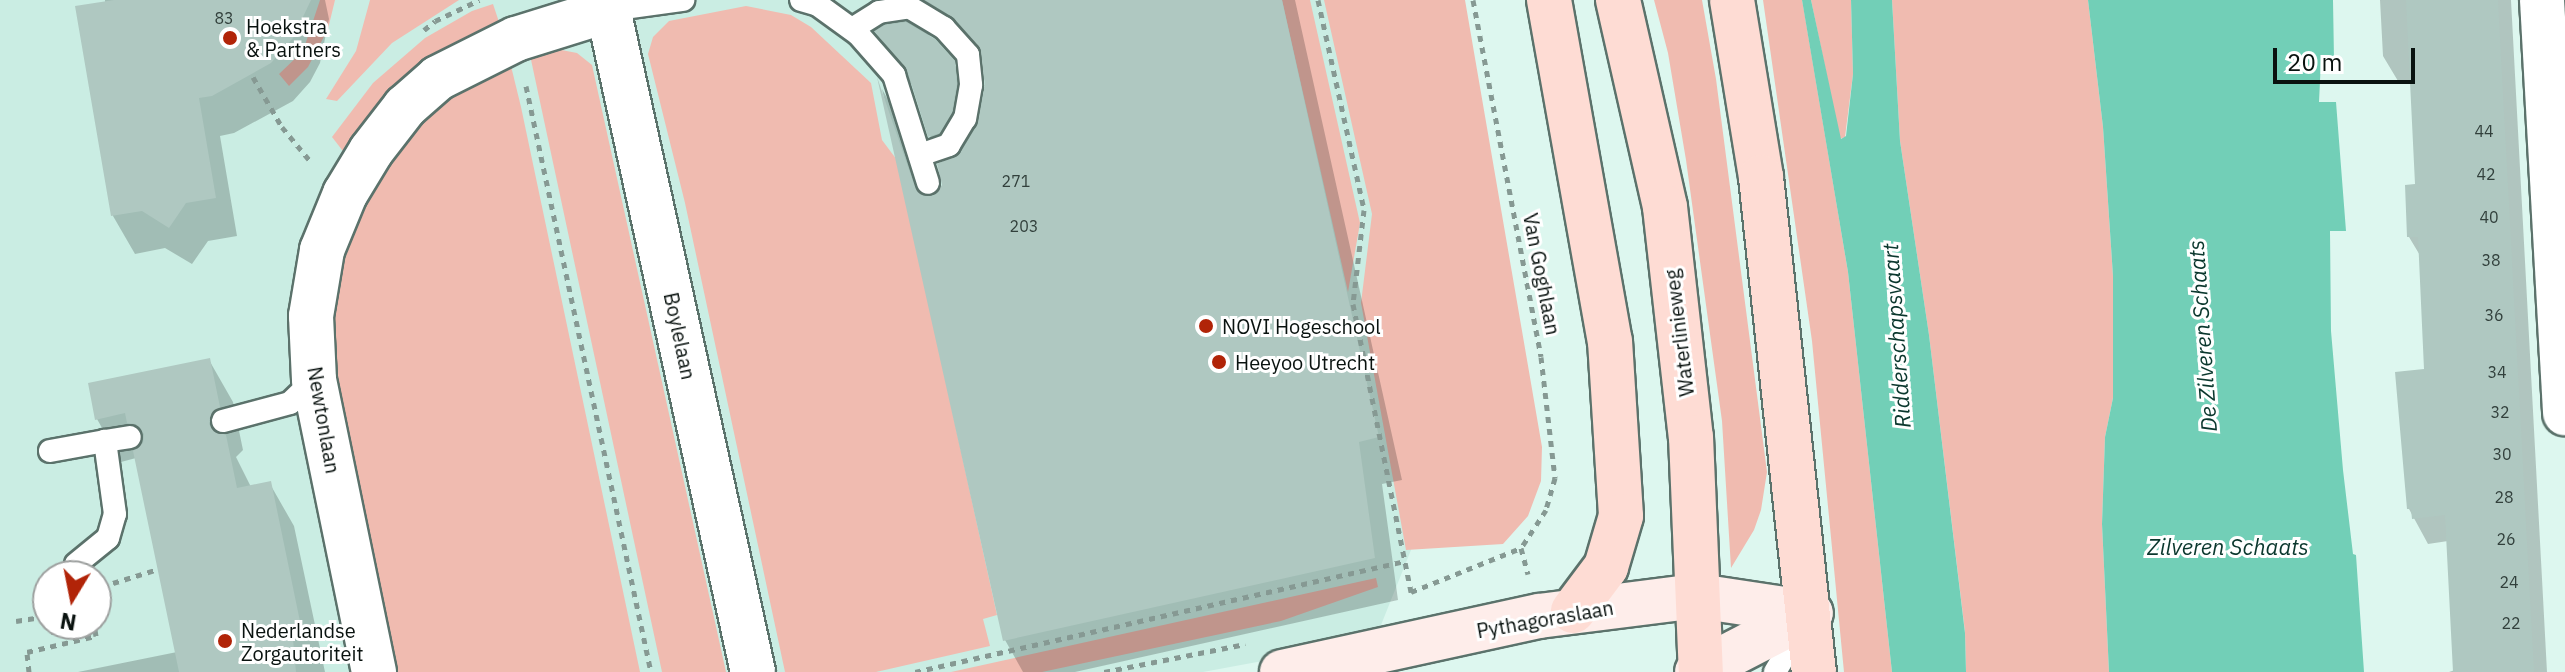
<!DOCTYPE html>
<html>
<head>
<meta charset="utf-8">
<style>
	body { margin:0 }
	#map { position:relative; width:2565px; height:672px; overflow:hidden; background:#ddf7ef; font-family:"IBM Plex Sans",sans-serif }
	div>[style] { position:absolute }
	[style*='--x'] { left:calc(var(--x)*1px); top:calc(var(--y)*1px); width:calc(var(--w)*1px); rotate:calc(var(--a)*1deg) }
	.built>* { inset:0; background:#caede3 }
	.green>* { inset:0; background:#f0bbb0 }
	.water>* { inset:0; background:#72cfb7 }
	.shadow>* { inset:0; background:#0003 }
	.building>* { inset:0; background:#afc8c1 }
	.path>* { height:5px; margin-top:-2.5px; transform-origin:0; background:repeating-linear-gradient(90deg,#869993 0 6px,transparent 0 12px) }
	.roads { filter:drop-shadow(2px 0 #5b726b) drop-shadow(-2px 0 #5b726b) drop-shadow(0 2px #5b726b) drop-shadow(0 -2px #5b726b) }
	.service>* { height:22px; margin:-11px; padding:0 11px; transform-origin:11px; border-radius:11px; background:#fff }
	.minor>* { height:44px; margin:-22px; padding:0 22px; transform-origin:22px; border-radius:22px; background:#fff }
	.secondary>* { height:44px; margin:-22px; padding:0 22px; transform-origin:22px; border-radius:22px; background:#feedea }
	.primary>* { height:44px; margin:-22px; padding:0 22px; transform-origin:22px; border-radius:22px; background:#fedcd4 }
	.dots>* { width:22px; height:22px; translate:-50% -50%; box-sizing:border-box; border:4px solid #fff; border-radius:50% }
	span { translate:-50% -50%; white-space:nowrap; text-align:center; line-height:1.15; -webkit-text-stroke:6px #fff; paint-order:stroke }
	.number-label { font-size:16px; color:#32403c }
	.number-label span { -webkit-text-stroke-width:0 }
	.poi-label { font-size:20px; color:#09120f }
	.left { translate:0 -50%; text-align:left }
	.street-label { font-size:20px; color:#09120f }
	.water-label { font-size:22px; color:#0a372d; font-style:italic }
	.north { position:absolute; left:32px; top:560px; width:80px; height:80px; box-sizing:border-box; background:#fff; border:2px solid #9da09f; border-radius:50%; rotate:190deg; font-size:22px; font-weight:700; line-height:32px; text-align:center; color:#09120f }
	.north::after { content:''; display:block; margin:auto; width:28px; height:36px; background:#b12408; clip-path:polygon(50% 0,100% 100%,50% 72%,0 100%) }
	.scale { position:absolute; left:2273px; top:48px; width:142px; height:36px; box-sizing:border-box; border:4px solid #09120f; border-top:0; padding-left:10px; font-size:24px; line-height:28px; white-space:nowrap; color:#09120f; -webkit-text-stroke:6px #fff; paint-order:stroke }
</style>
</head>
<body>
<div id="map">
	<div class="built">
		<i style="clip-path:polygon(evenodd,0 0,1357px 0,1413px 545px,1375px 640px,1203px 672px,0 672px,0 0,48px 576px,96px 576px,96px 624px,48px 624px,48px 576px)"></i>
	</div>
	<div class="green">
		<i style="clip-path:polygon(320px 0,335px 0,328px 29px,308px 67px,289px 86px,279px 74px,303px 51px)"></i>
		<i style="clip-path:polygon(370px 0,459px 0,392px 43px,337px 101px,326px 99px,356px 51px)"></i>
		<i style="clip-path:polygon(1282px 0,1310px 0,1360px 223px,1348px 292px)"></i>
		<i style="clip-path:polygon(1324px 0,1465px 0,1542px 447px,1541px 481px,1528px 516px,1503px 544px,1406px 550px,1361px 303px,1372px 214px)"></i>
		<i style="clip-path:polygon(1654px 0,1702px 0,1716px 79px,1767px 472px,1761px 510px,1754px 530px,1731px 568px,1722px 421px,1686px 160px,1668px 53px)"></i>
		<i style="clip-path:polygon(1763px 0,1802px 0,1804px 11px,1848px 272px,1892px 672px,1844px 672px,1812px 341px)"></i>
		<i style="clip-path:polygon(1811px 0,1851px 0,1853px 74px,1845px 137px,1840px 139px)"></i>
		<i style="clip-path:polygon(1892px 0,2088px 0,2103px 127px,2113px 276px,2113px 398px,2105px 437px,2102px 524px,2109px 672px,1966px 672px,1965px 632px,1929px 335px,1900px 141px)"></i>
		<i style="clip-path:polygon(493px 4px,501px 28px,346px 155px,332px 137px,373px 83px,425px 38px,472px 11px)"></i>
		<i style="clip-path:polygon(746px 6px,791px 15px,811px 27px,871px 83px,882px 140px,897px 160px,997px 615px,983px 619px,990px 646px,876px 672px,785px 672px,685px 203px,648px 54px,653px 37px,669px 21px)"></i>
		<i style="clip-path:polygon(551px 48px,577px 53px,592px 65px,726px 672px,662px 672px,530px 55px)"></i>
		<i style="clip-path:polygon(510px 62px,521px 107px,640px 672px,394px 672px,335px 377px,330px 323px,344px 239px,369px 185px,436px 104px)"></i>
		<i style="clip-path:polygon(1376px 578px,1378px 587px,1281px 621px,1042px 672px,951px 672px)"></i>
	</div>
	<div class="water">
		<i style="clip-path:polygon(1802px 0,1811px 0,1841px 139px,1846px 136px,1853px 74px,1851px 0,1892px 0,1900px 141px,1929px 335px,1965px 633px,1966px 672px,1892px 672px,1848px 272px)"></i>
		<i style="clip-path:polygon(2088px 0,2333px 0,2334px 59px,2321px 60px,2319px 102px,2336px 102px,2346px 231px,2330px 231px,2331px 331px,2343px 470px,2353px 554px,2356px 555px,2364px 672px,2109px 672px,2102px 524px,2105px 437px,2113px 398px,2113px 276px,2103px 127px)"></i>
	</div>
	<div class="shadow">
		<i style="clip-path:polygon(105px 0,325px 0,329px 19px,320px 63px,310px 82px,293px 101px,234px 133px,220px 136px,237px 236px,208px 241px,192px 264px,165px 248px,135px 254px,113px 216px)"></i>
		<i style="clip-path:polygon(evenodd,872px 0,1295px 0,1402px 480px,1382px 484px,1398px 600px,1075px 672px,1023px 672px,1005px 640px,882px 89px,900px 121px,926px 197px,932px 199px,944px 186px,945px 162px,930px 136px,916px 91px,877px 32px,886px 26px,872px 0,932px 35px,942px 37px,981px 61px,987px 87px,979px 121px,978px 105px,953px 62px,926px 36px,932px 35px)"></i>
		<i style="clip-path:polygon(2380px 0,2511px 0,2547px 672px,2449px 672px,2455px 670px,2448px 541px,2428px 544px,2409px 509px,2426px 371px,2421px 257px,2409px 237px,2417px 186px,2412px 81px,2398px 81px,2383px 56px)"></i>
		<i style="clip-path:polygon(209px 360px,233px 402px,243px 450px,236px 457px,251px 487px,270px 484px,294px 526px,325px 672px,78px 672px,177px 652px,136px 458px,121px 462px,97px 419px)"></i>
	</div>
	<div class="building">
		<i style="clip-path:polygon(114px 0,311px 0,293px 38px,271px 63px,212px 96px,199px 98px,216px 198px,186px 203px,169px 228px,142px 211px,111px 216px,75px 6px)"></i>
		<i style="clip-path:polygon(925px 0,1282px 0,1379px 437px,1359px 442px,1375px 558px,1003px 641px,877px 77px,915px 187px,924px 196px,933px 196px,942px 185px,937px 164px,960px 153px,977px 125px,985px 84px,978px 46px,954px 18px)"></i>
		<i style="clip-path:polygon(2406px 0,2498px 0,2534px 672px,2453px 672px,2445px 515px,2412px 519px,2411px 509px,2407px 509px,2395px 372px,2424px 369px,2418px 237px,2407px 237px,2405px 185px,2415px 184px)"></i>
		<i style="clip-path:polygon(906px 22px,935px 39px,955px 61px,957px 84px,952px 113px,940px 133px,928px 137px,907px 70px,874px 31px,884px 25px)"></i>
		<i style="clip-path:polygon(210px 358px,220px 407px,213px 412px,209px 424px,214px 431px,226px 435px,237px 488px,271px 481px,303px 636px,293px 639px,296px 672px,179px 672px,133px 451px,143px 443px,144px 434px,136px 424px,127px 423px,125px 413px,95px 420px,88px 383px)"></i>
	</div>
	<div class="path">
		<i style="--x:1318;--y:0;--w:215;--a:77.6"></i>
		<i style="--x:1364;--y:210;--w:95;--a:96.7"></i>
		<i style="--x:1353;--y:304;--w:294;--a:78.6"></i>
		<i style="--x:1473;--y:0;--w:363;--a:79.2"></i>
		<i style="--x:1541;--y:357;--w:122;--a:83.4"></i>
		<i style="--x:1555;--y:478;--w:33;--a:106"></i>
		<i style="--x:1546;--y:510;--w:45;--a:123.3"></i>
		<i style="--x:424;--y:30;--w:14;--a:-39"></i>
		<i style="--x:435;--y:21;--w:49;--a:-25.5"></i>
		<i style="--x:253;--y:77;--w:58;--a:59.9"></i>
		<i style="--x:282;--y:127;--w:45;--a:50.4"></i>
		<i style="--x:526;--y:86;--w:599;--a:77.96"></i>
		<i style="--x:1521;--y:548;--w:27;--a:75"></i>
		<i style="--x:113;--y:583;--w:47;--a:-17.3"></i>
		<i style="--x:1411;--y:592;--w:118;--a:-21.8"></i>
		<i style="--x:16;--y:621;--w:32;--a:-9"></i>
		<i style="--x:50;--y:624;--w:8;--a:83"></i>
		<i style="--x:51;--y:632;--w:44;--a:-9.2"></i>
		<i style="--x:29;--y:672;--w:20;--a:-96"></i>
		<i style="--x:27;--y:652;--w:71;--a:-13.1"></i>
		<i style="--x:96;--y:636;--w:12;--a:-99"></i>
		<i style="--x:915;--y:672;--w:502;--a:-12.76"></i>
		<i style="--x:1104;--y:672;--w:144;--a:-11.2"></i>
	</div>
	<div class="roads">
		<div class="service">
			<i style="--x:801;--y:0;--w:18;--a:16"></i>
			<i style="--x:818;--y:5;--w:49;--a:35.9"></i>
			<i style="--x:858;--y:34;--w:55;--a:48.7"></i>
			<i style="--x:894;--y:75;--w:113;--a:72.5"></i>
			<i style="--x:609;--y:10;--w:75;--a:-7.7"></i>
			<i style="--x:852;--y:29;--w:32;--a:-32"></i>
			<i style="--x:879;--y:12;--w:30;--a:-9"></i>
			<i style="--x:909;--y:7;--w:41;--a:31"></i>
			<i style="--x:944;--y:28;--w:36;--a:48"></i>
			<i style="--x:968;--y:55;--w:30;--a:84"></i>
			<i style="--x:971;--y:85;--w:34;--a:100"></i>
			<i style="--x:965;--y:118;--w:31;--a:121"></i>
			<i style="--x:949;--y:145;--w:31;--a:161"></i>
			<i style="--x:223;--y:421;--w:69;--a:-15"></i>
			<i style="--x:290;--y:403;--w:33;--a:-44"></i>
			<i style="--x:50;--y:451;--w:56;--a:-10.3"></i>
			<i style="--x:76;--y:564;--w:41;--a:-39.1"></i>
			<i style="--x:108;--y:538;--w:25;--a:-74"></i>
			<i style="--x:115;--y:514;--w:74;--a:-97.8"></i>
			<i style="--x:105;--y:441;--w:25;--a:-9"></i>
			<i style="--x:1775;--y:672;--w:55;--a:-59.2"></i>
		</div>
		<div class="minor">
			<i style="--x:606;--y:0;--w:688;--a:77.66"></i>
			<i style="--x:2542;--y:0;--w:414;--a:86.8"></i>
			<i style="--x:374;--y:672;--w:298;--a:-101.6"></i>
			<i style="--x:314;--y:380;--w:64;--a:-92.7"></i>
			<i style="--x:311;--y:316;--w:67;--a:-80.5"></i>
			<i style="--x:322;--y:250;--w:61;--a:-67.7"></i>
			<i style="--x:345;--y:194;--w:50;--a:-58.8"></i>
			<i style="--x:371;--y:151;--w:56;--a:-52.3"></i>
			<i style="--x:405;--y:107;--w:44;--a:-41.3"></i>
			<i style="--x:438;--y:78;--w:87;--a:-26.6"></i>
			<i style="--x:516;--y:39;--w:97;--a:-17.3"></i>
		</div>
		<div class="secondary">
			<i style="--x:1282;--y:672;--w:263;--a:-12.3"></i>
			<i style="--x:1539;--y:616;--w:160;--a:-7.2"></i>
			<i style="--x:1698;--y:596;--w:114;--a:8.6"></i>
			<i style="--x:1697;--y:672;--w:128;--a:-27.4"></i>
		</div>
		<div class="primary">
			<i style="--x:1549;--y:0;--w:346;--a:79.9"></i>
			<i style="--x:1610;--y:341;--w:175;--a:86.4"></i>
			<i style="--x:1621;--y:516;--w:53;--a:106.4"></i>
			<i style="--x:1606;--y:567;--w:55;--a:126.9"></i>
			<i style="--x:1618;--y:0;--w:212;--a:77.2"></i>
			<i style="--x:1665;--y:207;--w:231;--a:83.6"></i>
			<i style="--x:1691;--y:437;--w:235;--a:87.6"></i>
			<i style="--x:1732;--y:0;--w:179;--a:80.7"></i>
			<i style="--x:1761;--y:177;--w:498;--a:83.9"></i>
		</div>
	</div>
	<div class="dots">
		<i style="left:230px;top:38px;background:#b12408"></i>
		<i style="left:1206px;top:326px;background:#b12408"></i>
		<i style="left:1219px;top:362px;background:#b12408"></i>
		<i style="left:225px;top:641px;background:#b12408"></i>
	</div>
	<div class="number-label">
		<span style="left:224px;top:18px">83</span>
		<span style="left:2484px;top:131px">44</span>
		<span style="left:2486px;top:174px">42</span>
		<span style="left:1016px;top:181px">271</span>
		<span style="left:2489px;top:217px">40</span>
		<span style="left:1024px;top:226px">203</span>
		<span style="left:2491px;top:260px">38</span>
		<span style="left:2494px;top:315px">36</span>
		<span style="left:2497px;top:372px">34</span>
		<span style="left:2500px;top:412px">32</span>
		<span style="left:2502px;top:454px">30</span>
		<span style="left:2504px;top:497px">28</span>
		<span style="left:2506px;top:539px">26</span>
		<span style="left:2509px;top:582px">24</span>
		<span style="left:2511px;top:623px">22</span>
	</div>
	<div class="poi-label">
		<span class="left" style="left:246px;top:38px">Hoekstra<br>&amp; Partners</span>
		<span class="left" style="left:1222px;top:326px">NOVI Hogeschool</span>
		<span class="left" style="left:1235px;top:362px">Heeyoo Utrecht</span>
		<span class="left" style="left:241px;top:642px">Nederlandse<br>Zorgautoriteit</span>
	</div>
	<div class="street-label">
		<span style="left:1542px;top:274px;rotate:79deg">Van Goghlaan</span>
		<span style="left:1679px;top:333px;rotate:-97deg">Waterlinieweg</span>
		<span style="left:680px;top:336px;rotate:78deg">Boylelaan</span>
		<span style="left:324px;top:420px;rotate:80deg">Newtonlaan</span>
		<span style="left:1545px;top:619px;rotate:-10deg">Pythagoraslaan</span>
	</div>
	<div class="water-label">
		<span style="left:1896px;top:336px;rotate:-94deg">Ridderschapsvaart</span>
		<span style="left:2202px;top:336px;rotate:-94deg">De Zilveren Schaats</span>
		<span style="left:2228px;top:547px">Zilveren Schaats</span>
	</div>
	<div class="north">N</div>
	<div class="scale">20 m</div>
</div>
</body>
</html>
